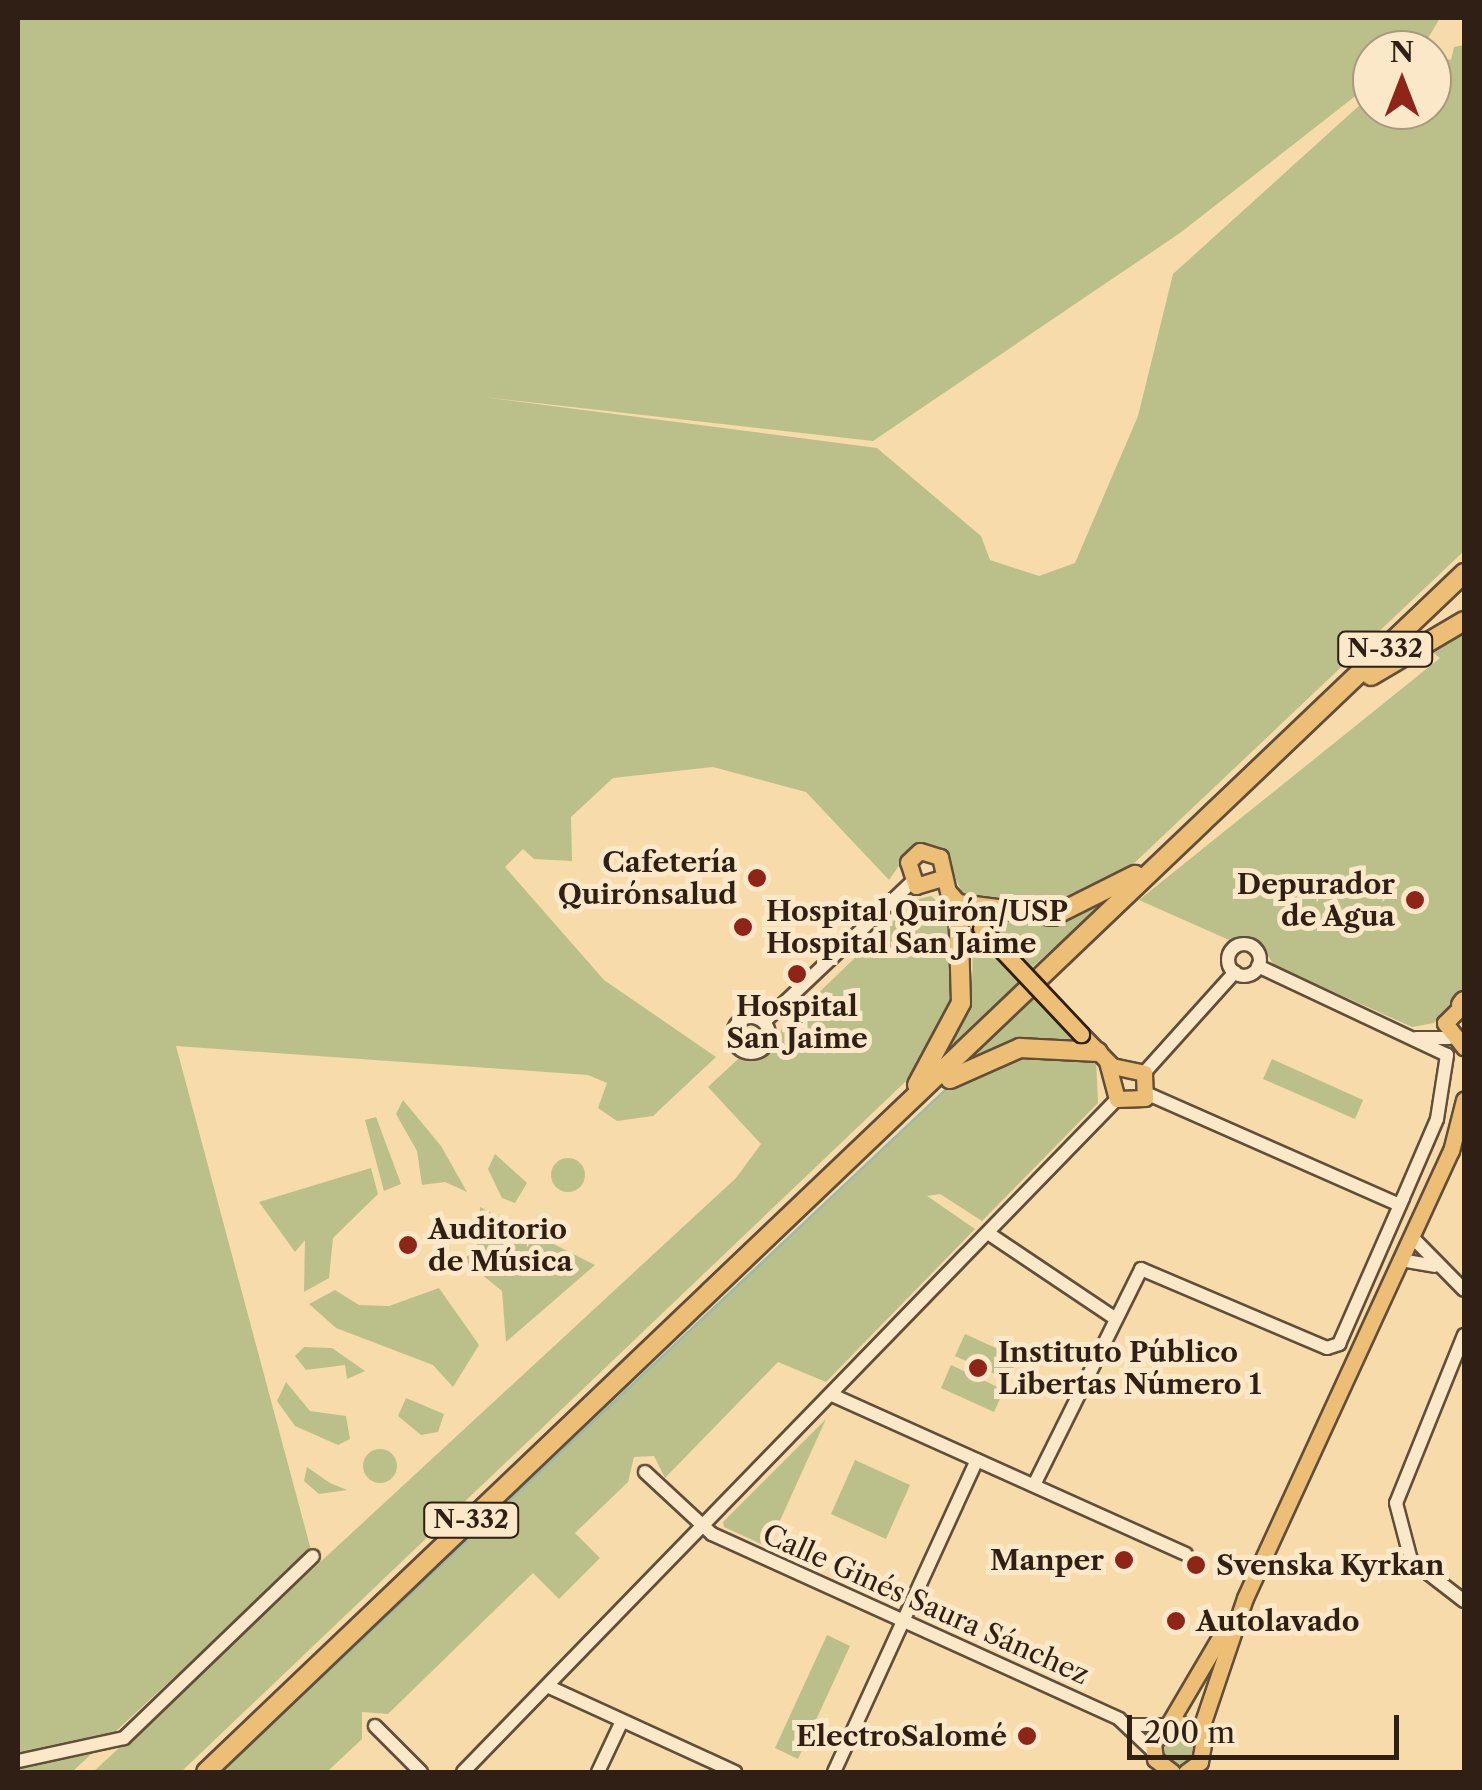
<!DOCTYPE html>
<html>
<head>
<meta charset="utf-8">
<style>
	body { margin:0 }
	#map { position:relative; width:1482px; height:1790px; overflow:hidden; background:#f7dbab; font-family:"Libre Caslon Text",serif }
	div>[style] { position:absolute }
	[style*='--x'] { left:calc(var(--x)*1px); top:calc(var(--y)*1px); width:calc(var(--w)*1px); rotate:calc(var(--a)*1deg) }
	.green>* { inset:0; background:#bbc08a }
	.round { border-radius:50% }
	.stream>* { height:2.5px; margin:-1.25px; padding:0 1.25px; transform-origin:1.25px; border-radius:1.25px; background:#9dbba7 }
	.roads { filter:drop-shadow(2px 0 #614e3a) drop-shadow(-2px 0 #614e3a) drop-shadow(0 2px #614e3a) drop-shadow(0 -2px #614e3a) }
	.minor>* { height:12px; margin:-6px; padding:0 6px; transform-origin:6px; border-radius:6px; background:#fae8c8 }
	.minor>.ring { margin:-6px; padding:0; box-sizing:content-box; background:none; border:12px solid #fae8c8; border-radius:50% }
	.major>* { height:15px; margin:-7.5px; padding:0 7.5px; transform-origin:7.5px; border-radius:7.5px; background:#ecbe76 }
	.highway>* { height:18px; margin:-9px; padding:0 9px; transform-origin:9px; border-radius:9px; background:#ecbe76 }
	.bridges { filter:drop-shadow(2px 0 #2f1f14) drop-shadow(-2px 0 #2f1f14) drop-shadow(0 2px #2f1f14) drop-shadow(0 -2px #2f1f14) }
	.major-bridge>* { height:15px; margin:-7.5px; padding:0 7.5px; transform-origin:7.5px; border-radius:7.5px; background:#ecbe76 }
	.dots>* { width:28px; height:28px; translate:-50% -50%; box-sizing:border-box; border:5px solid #fae8c8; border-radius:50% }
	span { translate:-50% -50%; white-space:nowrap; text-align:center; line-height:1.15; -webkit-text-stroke:10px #fae8c8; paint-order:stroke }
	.shield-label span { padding:2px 8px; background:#fae8c8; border:2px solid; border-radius:8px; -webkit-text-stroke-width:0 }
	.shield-label { font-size:25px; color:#2f1f14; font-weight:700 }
	.poi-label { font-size:28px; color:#2f1f14; font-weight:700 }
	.right { translate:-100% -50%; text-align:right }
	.left { translate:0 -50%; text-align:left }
	.street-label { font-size:28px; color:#2f1f14 }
	.frame { position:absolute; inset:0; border:20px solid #2f1f14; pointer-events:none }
	.north { position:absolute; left:1352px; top:30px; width:100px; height:100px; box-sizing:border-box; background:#fae8c8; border:2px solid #a99880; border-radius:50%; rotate:0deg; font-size:28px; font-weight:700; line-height:40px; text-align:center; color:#2f1f14 }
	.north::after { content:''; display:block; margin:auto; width:35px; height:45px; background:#8f2418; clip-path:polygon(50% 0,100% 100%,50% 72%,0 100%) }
	.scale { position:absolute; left:1127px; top:1715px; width:272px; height:45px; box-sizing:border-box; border:5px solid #2f1f14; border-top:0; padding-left:12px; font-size:30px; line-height:35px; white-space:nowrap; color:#2f1f14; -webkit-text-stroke:8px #fae8c8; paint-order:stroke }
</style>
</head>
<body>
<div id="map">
	<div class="green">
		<i style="clip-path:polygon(18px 18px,1440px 18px,1421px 50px,1372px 50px,1372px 83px,1180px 233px,873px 441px,483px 397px,877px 448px,981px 536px,990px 560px,1039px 576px,1075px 563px,1138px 416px,1173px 274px,1372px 94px,1372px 110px,1432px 110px,1432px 56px,1451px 60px,1454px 47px,1464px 45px,1464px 551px,1110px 886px,1038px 910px,964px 897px,942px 848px,914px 844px,889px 880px,806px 792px,713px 767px,613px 778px,571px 817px,572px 861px,534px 859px,523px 849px,505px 867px,604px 980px,716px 1057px,653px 1116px,617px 1121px,598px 1108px,607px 1083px,588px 1075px,176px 1046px,311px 1550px,72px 1772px,18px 1772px)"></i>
		<i style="clip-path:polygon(1464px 627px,1464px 991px,1434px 1023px,1412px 1027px,1274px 965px,1257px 939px,1229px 940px,1139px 900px,1440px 658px,1422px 644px)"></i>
		<i style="clip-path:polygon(931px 896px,951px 913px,956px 998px,924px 1064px,181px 1772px,93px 1772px,736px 1178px,761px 1144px,708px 1087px,738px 1059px,771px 1054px,782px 1028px,915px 900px)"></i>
		<i style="clip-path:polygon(1102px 905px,1030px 969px,980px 917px,1033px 922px)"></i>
		<i style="clip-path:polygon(973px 930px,1020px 982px,951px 1048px,972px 989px)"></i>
		<i style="clip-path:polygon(1036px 997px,1074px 1041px,972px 1057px)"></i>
		<i style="clip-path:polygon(1023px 1056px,1096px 1060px,1098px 1103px,982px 1221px,940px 1194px,927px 1196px,975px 1229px,826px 1382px,778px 1362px,665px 1478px,654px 1456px,634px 1457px,628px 1482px,575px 1533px,600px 1558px,559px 1599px,533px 1573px,388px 1714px,362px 1712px,362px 1739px,327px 1772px,222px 1772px,956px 1082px)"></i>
		<i style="clip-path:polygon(1272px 1059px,1363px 1100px,1355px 1119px,1263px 1079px)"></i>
		<i style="clip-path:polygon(403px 1100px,441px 1146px,467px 1192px,445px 1182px,422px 1185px,417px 1151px,396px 1114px)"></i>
		<i style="clip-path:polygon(376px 1117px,401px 1184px,384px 1191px,365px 1120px)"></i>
		<i style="clip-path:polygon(495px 1154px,527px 1183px,515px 1203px,502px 1198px,488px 1169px)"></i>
		<i class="round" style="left:551px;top:1158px;width:34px;height:34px"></i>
		<i style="clip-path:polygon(371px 1168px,378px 1194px,333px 1238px,329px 1278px,304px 1292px,305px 1240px,295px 1252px,259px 1202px)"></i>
		<i style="clip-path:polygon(480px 1207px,595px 1265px,506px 1342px,502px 1291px,464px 1260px,479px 1242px)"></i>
		<i style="clip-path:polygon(439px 1288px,479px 1345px,453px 1387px,433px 1365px,336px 1328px,309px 1304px,335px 1290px,359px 1305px,389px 1306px)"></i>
		<i style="clip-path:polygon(965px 1334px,1018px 1358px,1008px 1380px,955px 1356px)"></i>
		<i style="clip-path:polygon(304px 1347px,332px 1348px,365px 1371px,347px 1379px,345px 1365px,306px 1370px,295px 1356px)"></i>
		<i style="clip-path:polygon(951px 1365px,1004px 1390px,994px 1412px,941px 1388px)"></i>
		<i style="clip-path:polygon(286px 1382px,310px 1411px,346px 1416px,350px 1439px,338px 1445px,295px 1426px,277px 1401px)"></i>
		<i style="clip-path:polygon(406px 1398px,444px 1414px,438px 1432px,421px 1435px,398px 1416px)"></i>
		<i style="clip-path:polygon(826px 1419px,768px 1547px,724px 1527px,723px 1522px)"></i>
		<i class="round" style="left:363px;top:1449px;width:34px;height:34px"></i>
		<i style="clip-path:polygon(855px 1460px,910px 1485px,886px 1539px,831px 1514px)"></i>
		<i style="clip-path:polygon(307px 1467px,330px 1483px,347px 1490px,319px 1494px,304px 1481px)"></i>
		<i style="clip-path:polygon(827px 1635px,850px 1646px,798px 1759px,775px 1748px)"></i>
		<i style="clip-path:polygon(1174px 1728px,1196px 1737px,1197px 1755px,1183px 1767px,1161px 1757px,1160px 1739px)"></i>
	</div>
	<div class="stream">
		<i style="--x:220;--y:1772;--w:1000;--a:-43.26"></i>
	</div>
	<div class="roads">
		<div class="minor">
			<i class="ring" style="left:1228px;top:944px;width:20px;height:20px"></i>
			<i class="ring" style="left:733px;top:1017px;width:24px;height:24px"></i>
			<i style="--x:764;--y:1022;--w:202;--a:-43.4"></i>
			<i style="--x:1416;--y:1038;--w:33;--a:0"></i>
			<i style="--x:1144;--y:1073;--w:136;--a:-48"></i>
			<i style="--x:1148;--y:1094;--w:275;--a:23.8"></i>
			<i style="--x:988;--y:1233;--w:154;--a:33.9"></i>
			<i style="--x:1412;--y:1237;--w:74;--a:45.5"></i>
			<i style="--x:1401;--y:1260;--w:34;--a:10"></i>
			<i style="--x:1464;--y:1335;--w:181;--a:112"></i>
			<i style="--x:1396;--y:1503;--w:59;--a:75.3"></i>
			<i style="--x:1411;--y:1560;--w:67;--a:37.7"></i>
			<i style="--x:832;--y:1395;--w:388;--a:24.2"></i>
			<i style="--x:645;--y:1472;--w:91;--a:42.8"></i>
			<i style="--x:712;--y:1534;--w:447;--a:24.4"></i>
			<i style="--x:1119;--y:1719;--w:45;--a:43.2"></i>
			<i style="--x:1034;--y:1485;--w:241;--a:-63.6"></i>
			<i style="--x:1141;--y:1269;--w:202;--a:23"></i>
			<i style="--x:1327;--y:1348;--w:13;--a:-18"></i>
			<i style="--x:1339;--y:1344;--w:159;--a:-66.3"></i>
			<i style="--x:1403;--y:1198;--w:86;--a:-66.7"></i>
			<i style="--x:1437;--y:1119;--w:65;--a:-81.1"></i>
			<i style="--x:1447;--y:1055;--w:209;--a:-154.8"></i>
			<i style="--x:547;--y:1686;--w:207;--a:24.6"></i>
			<i style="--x:1132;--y:1725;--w:33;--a:0"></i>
			<i style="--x:375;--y:1726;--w:65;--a:45"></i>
			<i style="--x:18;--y:1761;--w:108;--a:-12.2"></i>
			<i style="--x:124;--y:1738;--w:262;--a:-43.9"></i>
			<i style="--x:463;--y:1772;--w:938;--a:-45.82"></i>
			<i style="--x:598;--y:1772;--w:56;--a:-64.8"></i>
			<i style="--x:834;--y:1772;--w:343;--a:-65.4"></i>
		</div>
		<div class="major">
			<i style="--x:942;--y:878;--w:27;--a:163"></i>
			<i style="--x:916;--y:886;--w:25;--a:-108"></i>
			<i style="--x:908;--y:862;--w:16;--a:-43"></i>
			<i style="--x:920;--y:851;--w:21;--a:17"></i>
			<i style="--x:940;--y:857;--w:35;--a:77"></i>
			<i style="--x:948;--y:891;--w:50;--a:48.3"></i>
			<i style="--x:1464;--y:1004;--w:27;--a:135"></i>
			<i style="--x:1445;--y:1023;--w:31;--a:52"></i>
			<i style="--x:1081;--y:1034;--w:45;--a:45.9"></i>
			<i style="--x:1112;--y:1066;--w:33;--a:12"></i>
			<i style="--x:1144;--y:1073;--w:25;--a:88"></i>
			<i style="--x:1145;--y:1098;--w:28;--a:178"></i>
			<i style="--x:1117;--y:1099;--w:39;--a:-105"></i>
			<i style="--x:1170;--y:1722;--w:110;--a:-59.5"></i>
			<i style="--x:1200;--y:1731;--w:140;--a:-71.3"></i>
			<i style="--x:1245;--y:1598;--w:492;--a:-65.3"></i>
			<i style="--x:1451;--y:1151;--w:53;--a:-75.7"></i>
			<i style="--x:1172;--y:1772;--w:21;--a:-143"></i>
			<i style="--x:1155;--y:1759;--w:17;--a:-97"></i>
			<i style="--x:1153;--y:1742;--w:31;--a:-42"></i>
			<i style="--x:1176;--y:1721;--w:33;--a:33"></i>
			<i style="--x:1204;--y:1739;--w:23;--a:100"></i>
			<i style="--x:1200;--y:1762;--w:17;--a:144"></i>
		</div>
		<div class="highway">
			<i style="--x:1371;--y:676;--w:108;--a:-30.6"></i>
			<i style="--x:958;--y:904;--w:96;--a:7.2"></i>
			<i style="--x:1053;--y:916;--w:92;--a:-26.6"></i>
			<i style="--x:1461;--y:1005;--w:5;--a:-53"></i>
			<i style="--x:950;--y:1079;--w:77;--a:-23.9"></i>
			<i style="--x:1020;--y:1048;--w:78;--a:2.9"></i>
			<i style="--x:917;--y:1085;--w:93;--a:-61.8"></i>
			<i style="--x:961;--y:1003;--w:99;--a:-91.7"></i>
			<i style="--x:206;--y:1772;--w:1738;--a:-43.62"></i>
		</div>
	</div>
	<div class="bridges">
		<div class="major-bridge">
			<i style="--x:981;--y:928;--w:146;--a:46.7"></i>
		</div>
	</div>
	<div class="dots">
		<i style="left:757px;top:878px;background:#8f2418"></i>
		<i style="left:1415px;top:900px;background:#8f2418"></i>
		<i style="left:743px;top:927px;background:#8f2418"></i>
		<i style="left:797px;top:974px;background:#8f2418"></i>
		<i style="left:408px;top:1245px;background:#8f2418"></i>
		<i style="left:978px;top:1368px;background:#8f2418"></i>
		<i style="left:1124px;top:1560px;background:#8f2418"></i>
		<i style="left:1196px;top:1565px;background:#8f2418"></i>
		<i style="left:1176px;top:1621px;background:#8f2418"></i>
		<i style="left:1027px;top:1736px;background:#8f2418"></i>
	</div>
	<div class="shield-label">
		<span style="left:1385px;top:649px">N-332</span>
		<span style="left:471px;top:1520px">N-332</span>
	</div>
	<div class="poi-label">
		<span class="right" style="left:737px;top:878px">Cafetería<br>Quirónsalud</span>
		<span class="right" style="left:1395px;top:900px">Depurador<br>de Agua</span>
		<span class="left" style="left:766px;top:927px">Hospital Quirón/USP<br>Hospital San Jaime</span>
		<span style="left:797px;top:1022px">Hospital<br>San Jaime</span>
		<span class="left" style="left:428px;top:1245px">Auditorio<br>de Música</span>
		<span class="left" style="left:998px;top:1368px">Instituto Público<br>Libertas Número 1</span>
		<span class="right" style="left:1104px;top:1560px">Manper</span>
		<span class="left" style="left:1216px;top:1565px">Svenska Kyrkan</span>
		<span class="left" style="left:1196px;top:1621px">Autolavado</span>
		<span class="right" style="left:1007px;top:1736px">ElectroSalomé</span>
	</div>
	<div class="street-label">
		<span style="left:926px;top:1604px;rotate:24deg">Calle Ginés Saura Sánchez</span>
	</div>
	<div class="frame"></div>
	<div class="north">N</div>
	<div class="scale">200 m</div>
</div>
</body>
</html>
